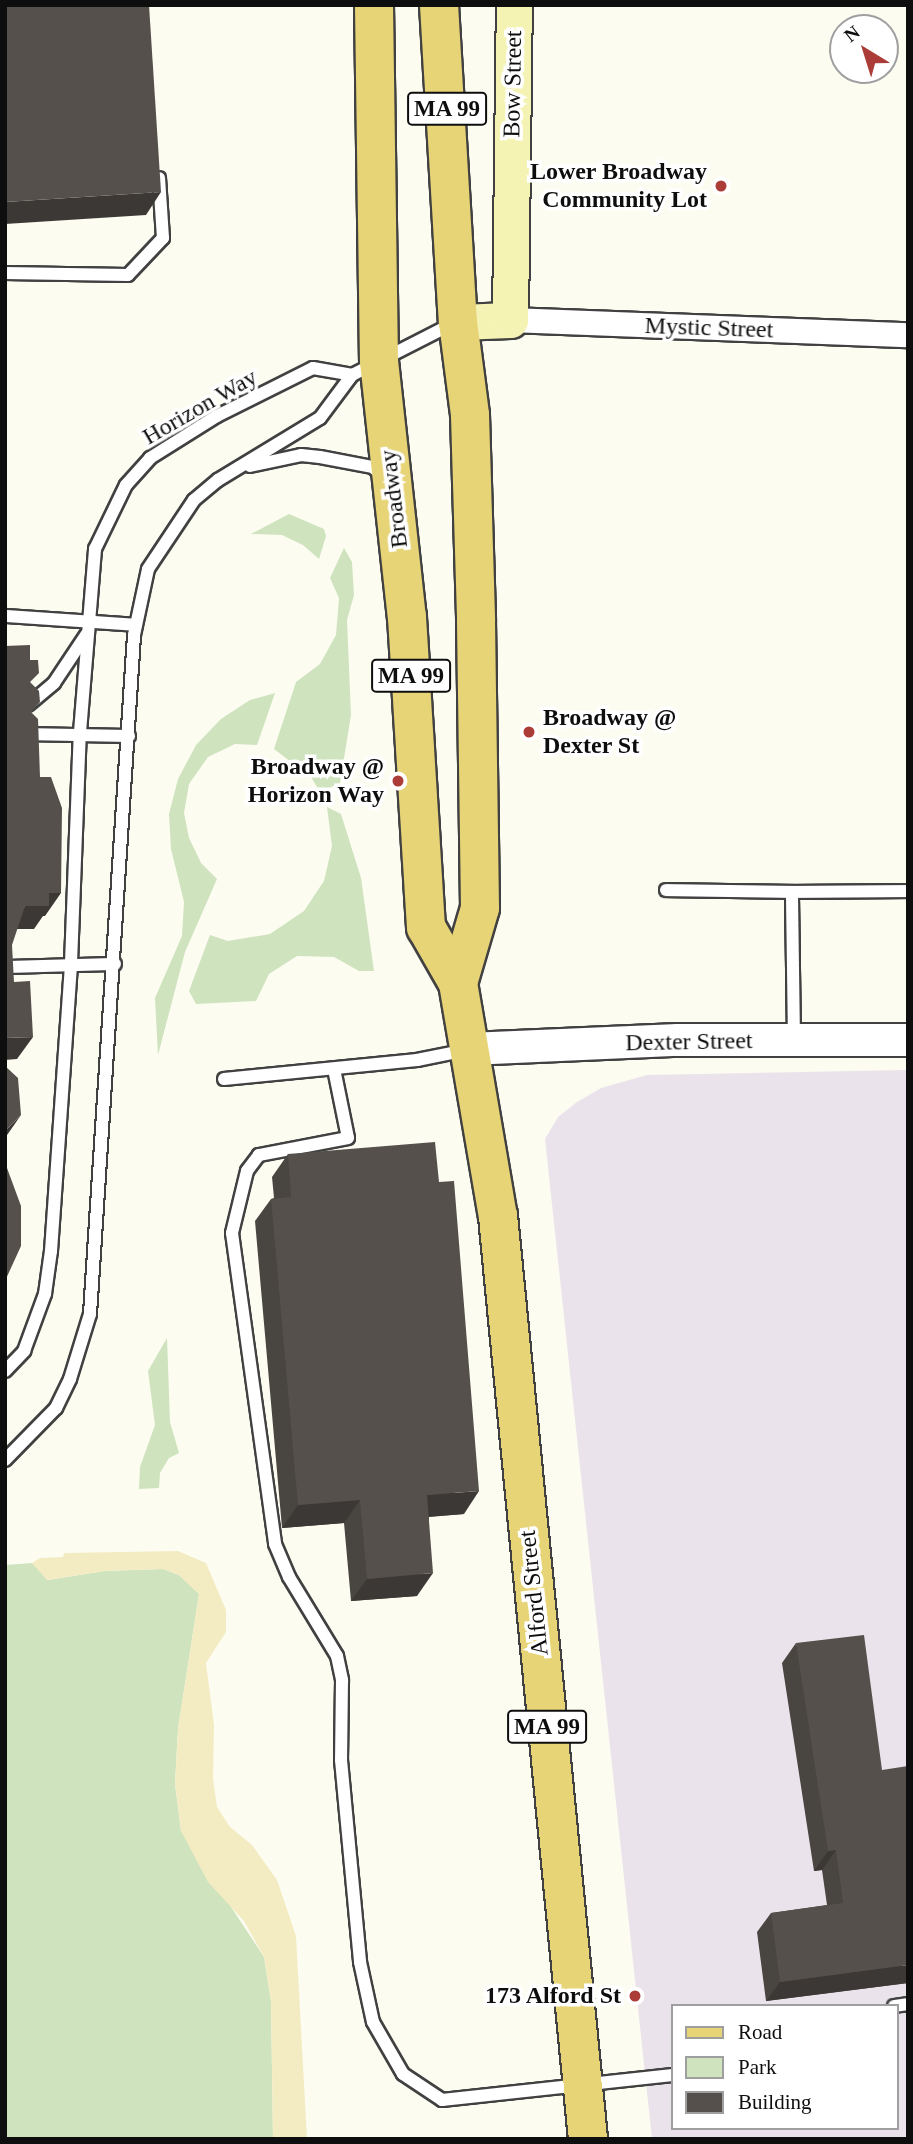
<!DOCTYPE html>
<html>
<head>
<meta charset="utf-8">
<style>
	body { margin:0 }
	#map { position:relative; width:913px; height:2144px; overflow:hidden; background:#fdfcf1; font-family:"Times New Roman",serif }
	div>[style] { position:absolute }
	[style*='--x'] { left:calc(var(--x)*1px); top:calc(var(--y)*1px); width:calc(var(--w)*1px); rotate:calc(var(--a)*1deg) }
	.industrial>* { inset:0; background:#ebe3eb }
	.green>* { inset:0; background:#cee3be }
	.sand>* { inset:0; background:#f3ecc3 }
	.roads { filter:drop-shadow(2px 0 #414141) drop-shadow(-2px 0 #414141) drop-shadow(0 2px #414141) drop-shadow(0 -2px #414141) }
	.service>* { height:12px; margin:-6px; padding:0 6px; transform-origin:6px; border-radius:6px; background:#fff }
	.minor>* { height:24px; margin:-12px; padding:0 12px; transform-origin:12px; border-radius:12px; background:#fff }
	.tertiary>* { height:32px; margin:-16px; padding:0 16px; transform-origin:16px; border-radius:16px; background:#fff }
	.secondary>* { height:35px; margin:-17.5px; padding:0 17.5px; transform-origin:17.5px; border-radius:17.5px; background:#f5f3b4 }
	.primary>* { height:38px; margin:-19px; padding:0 19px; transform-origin:19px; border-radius:19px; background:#e7d477 }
	.wall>* { inset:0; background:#494541 }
	.shaded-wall>* { inset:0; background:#3c3835 }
	.building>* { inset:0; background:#55504c }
	.dots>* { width:19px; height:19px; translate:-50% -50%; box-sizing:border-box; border:4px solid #fff; border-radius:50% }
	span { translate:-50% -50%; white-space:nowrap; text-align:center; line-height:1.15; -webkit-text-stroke:7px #fff; paint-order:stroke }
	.shield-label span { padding:2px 5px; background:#fff; border:2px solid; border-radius:5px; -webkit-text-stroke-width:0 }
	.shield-label { font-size:23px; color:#0e0e0e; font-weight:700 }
	.street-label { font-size:24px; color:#0e0e0e }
	.poi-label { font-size:24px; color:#0e0e0e; font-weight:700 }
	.right { translate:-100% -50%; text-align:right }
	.left { translate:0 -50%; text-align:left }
	.frame { position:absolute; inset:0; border:7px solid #0e0e0e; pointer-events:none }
	.legend { position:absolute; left:671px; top:2004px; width:228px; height:126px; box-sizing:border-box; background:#fff; border:2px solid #9f9f9f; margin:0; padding:9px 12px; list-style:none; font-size:21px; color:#0e0e0e }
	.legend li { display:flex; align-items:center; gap:14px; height:35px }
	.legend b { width:35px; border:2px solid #9f9f9f }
	.north { position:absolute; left:829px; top:14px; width:70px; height:70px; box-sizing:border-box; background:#fff; border:2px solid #9f9f9f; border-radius:50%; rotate:322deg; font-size:19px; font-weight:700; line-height:28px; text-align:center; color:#0e0e0e }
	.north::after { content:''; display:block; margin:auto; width:24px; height:32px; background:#ac3c38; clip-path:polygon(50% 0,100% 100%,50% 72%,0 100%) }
</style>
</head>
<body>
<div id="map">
	<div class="industrial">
		<i style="clip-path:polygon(evenodd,908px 1070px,908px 2139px,652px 2139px,545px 1139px,558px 1117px,577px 1102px,601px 1088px,647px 1075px,908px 1070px,673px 2006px,897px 2006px,897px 2128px,673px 2128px,673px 2006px)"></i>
	</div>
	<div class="green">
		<i style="clip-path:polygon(289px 514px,324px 529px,326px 536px,319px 559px,303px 545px,282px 535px,251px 534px)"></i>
		<i style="clip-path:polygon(344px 548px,352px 562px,354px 595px,347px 620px,351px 715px,340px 783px,320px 792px,311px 777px,274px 749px,296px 682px,320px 664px,336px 635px,339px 598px,330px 578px)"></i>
		<i style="clip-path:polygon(275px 693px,257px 745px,235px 744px,208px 757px,189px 784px,184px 813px,189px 838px,201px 863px,217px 879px,185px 952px,158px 1055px,155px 998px,182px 936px,184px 902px,171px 849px,169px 814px,178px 779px,196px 745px,221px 719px,250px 700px)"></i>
		<i style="clip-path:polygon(327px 807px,341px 814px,361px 878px,374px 971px,359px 971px,334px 957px,297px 956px,269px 974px,256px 1001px,196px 1004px,189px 991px,210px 935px,228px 941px,270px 934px,304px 911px,324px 881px,332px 846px)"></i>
		<i style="clip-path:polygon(167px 1338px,170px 1422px,179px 1453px,169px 1458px,160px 1473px,159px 1488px,139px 1489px,140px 1467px,155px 1425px,148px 1371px)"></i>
		<i style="clip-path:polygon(32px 1563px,48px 1580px,104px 1571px,163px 1569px,179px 1575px,199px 1594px,178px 1729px,175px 1784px,181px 1831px,264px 1957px,271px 2001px,273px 2139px,5px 2139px,5px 1565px)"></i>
	</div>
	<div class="sand">
		<i style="clip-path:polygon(178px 1551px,206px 1563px,226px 1610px,226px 1632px,206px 1663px,214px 1725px,213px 1779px,217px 1807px,230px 1827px,252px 1845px,277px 1880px,296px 1936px,307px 2139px,273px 2139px,271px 2001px,264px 1957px,244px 1921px,208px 1882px,181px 1831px,175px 1784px,178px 1729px,199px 1594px,179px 1575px,163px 1569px,104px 1571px,47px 1580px,32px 1563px,40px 1558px,63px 1557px,64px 1553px)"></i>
	</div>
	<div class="roads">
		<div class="service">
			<i style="--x:5;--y:273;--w:123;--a:0.9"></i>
			<i style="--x:128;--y:275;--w:51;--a:-46.6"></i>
			<i style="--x:163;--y:238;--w:60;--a:-93.8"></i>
			<i style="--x:250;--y:466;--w:52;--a:-12.2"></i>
			<i style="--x:301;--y:455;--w:19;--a:6"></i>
			<i style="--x:320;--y:457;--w:54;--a:10.7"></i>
			<i style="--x:373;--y:467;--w:14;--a:45"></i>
			<i style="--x:5;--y:616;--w:131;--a:3.9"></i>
			<i style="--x:28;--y:705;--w:34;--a:-40"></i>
			<i style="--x:54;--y:683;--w:58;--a:-56.3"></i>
			<i style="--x:24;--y:734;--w:105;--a:1.1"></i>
			<i style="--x:666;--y:890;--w:126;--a:0.9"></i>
			<i style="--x:5;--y:967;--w:110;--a:-1.6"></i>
			<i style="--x:794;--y:1040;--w:148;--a:-90.8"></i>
			<i style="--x:792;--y:892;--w:116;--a:-0.5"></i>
			<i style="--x:334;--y:1069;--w:70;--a:78.5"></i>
			<i style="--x:348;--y:1138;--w:91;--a:169.2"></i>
			<i style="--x:259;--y:1155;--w:20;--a:127"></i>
			<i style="--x:247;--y:1171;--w:64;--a:103.6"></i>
			<i style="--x:232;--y:1233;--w:314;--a:82.1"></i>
			<i style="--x:275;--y:1544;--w:36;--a:67"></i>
			<i style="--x:289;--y:1577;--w:92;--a:58.7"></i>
			<i style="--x:337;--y:1656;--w:25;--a:78"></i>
			<i style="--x:342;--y:1680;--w:80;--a:90.7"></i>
			<i style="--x:341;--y:1760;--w:203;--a:84.6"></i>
			<i style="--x:360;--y:1962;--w:61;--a:77.8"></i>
			<i style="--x:373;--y:2022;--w:60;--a:60"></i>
			<i style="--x:403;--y:2074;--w:47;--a:33.7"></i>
			<i style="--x:442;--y:2100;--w:232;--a:-6.2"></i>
			<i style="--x:224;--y:1079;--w:194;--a:-5.6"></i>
			<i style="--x:417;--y:1060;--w:50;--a:-11.5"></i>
			<i style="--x:5;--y:1371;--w:28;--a:-46"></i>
			<i style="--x:24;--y:1351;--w:61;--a:-69.8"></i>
			<i style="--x:45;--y:1294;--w:43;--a:-82.1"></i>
			<i style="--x:51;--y:1251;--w:289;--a:-86"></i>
			<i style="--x:71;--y:963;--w:231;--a:-87.8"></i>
			<i style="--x:80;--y:732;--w:184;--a:-85.3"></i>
			<i style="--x:95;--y:549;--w:71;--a:-64.2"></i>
			<i style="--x:126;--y:485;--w:36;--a:-48"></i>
			<i style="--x:150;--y:458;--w:79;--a:-32.1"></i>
			<i style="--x:217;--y:416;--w:107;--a:-26.6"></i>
			<i style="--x:313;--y:368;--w:40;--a:10"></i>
			<i style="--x:352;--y:375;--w:112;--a:-27"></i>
			<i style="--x:5;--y:1460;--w:73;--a:-45.6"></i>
			<i style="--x:56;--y:1408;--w:32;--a:-64"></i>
			<i style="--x:70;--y:1379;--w:68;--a:-72.9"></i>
			<i style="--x:90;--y:1314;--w:680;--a:-86.29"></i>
			<i style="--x:134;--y:635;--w:67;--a:-78"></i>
			<i style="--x:148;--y:569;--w:83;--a:-56.3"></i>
			<i style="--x:194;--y:500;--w:31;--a:-40"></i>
			<i style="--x:218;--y:480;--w:119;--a:-31.3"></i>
			<i style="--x:320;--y:418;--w:54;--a:-53.3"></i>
			<i style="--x:894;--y:2006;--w:14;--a:-8"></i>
		</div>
		<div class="minor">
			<i style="--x:510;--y:320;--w:398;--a:2.2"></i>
		</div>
		<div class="tertiary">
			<i style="--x:469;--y:1049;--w:209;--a:-2.5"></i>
			<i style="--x:678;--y:1040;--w:230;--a:0"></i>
		</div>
		<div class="secondary">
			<i style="--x:458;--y:322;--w:52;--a:-2.2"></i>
			<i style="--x:510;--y:320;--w:315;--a:-89.3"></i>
		</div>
		<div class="primary">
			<i style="--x:374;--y:5;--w:356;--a:89.2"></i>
			<i style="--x:379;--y:361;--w:258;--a:83.8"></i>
			<i style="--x:407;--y:617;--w:311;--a:86.5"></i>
			<i style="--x:426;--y:927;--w:64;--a:60.3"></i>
			<i style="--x:458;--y:983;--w:236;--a:80.3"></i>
			<i style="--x:498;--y:1216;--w:927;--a:84.43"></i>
			<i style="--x:439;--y:5;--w:318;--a:86.6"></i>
			<i style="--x:458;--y:322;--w:94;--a:82.6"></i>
			<i style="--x:470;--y:415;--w:206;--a:88.3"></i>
			<i style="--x:476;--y:621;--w:287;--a:89.2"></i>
			<i style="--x:480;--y:908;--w:78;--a:106.3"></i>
		</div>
	</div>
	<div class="wall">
		<i style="clip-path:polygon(288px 1154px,464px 1514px,429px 1517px,417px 1596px,351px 1601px,344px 1523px,282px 1528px,255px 1221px,271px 1199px,274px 1198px,272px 1177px)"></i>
		<i style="clip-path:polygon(796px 1643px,908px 1983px,766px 2001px,757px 1932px,771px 1913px,827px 1905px,822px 1870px,814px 1871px,782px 1663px)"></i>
	</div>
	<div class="shaded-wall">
		<i style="clip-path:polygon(161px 192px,146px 215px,5px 224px,5px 202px)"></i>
		<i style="clip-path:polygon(49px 893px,61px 893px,45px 916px,43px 916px,34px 929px,9px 929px,25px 906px)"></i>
		<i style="clip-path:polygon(33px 1037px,17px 1059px,5px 1060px,5px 1038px)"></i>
		<i style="clip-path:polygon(21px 1115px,5px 1138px,5px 1131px)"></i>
		<i style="clip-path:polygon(479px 1491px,464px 1514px,411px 1518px,427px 1495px)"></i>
		<i style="clip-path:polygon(360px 1500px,344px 1523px,282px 1528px,298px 1505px)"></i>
		<i style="clip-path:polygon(433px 1573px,417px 1596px,351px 1601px,367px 1579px)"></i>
		<i style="clip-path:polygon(836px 1850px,822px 1870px,814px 1871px,828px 1851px)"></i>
		<i style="clip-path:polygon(908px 1965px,908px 1983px,766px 2001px,780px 1982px)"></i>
	</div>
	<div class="building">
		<i style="clip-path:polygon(5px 5px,149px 5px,161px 192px,5px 202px)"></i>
		<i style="clip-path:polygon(30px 645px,30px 660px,38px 660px,39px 673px,30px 682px,39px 691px,40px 702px,31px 712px,38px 719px,40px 777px,51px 777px,62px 808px,61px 893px,49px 893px,49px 906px,25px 906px,12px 945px,14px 982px,30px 981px,33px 1037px,5px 1038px,5px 646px)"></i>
		<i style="clip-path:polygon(5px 1066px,18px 1078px,21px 1115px,5px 1131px,7px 1168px,21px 1206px,21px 1246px,5px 1281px)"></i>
		<i style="clip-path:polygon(435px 1142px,439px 1182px,454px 1181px,479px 1491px,427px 1495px,433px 1573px,367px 1579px,360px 1500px,298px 1505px,271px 1199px,291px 1197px,288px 1154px)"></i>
		<i style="clip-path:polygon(864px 1635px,882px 1770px,908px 1766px,908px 1965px,780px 1982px,771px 1913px,843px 1903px,836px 1850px,828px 1851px,796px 1643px)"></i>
	</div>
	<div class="dots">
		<i style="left:721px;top:186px;background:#ac3c38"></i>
		<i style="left:529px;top:732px;background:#ac3c38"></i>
		<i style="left:398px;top:781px;background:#ac3c38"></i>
		<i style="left:635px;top:1996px;background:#ac3c38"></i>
	</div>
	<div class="shield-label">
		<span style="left:447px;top:109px">MA 99</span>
		<span style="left:411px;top:676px">MA 99</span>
		<span style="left:547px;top:1727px">MA 99</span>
	</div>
	<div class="street-label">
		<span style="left:513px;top:84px;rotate:-89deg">Bow Street</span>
		<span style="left:709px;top:328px;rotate:2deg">Mystic Street</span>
		<span style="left:200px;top:407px;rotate:-30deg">Horizon Way</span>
		<span style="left:394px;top:499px;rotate:-97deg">Broadway</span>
		<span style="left:689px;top:1042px;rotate:-1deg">Dexter Street</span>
		<span style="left:534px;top:1593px;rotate:-96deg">Alford Street</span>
	</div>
	<div class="poi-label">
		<span class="right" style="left:707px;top:186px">Lower Broadway<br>Community Lot</span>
		<span class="left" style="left:543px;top:732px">Broadway @<br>Dexter St</span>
		<span class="right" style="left:384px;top:781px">Broadway @<br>Horizon Way</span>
		<span class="right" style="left:621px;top:1996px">173 Alford St</span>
	</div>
	<div class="frame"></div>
	<ul class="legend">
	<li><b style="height:9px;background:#e7d477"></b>Road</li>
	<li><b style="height:19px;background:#cee3be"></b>Park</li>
	<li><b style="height:19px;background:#55504c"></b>Building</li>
	</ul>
	<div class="north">N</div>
</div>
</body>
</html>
